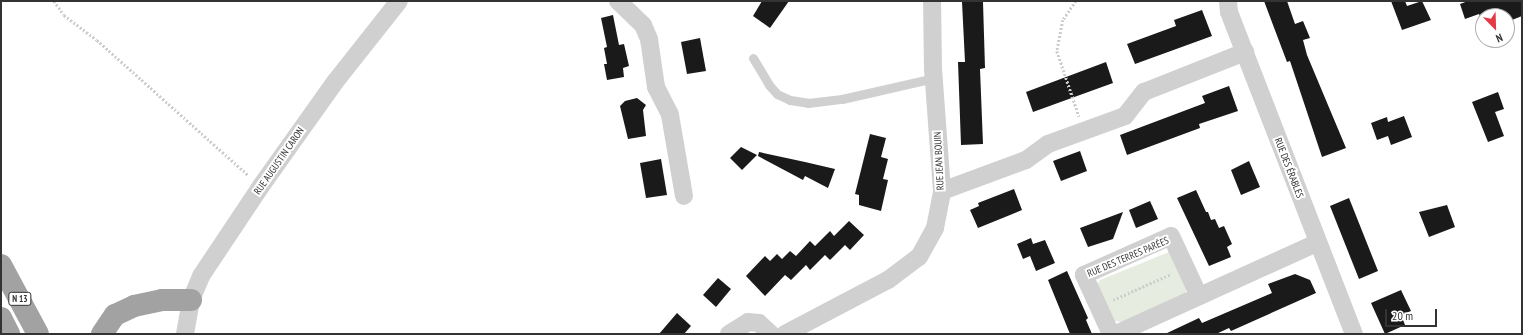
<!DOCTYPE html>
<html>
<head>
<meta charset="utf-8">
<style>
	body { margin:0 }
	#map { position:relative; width:1523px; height:335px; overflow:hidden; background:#fff; font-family:"PT Sans Narrow",sans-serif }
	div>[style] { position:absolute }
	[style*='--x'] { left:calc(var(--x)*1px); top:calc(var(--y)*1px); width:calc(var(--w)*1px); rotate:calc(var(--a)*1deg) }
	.green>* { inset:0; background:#e6ecdf }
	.building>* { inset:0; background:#1a1a1a }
	.path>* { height:2.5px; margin-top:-1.25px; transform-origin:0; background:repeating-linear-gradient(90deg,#cdcdcd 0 2px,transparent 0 4px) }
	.service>* { height:9px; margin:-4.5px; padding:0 4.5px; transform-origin:4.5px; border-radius:4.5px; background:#d0d0d0 }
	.minor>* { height:18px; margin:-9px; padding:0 9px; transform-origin:9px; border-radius:9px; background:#d0d0d0 }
	.trunk>* { height:22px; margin:-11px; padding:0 11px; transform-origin:11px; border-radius:11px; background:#a2a2a2 }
	span { translate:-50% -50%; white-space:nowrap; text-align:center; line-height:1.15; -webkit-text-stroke:4px #fff; paint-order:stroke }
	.shield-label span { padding:1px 3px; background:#fff; border:1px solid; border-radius:3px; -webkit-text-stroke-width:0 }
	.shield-label { font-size:9px; color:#333; font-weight:700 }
	.street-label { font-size:10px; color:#333 }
	.frame { position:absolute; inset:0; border:2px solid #333; pointer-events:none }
	.north { position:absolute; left:1475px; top:8px; width:40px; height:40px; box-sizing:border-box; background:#fff; border:1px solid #adadad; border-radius:50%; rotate:157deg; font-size:11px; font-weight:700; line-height:16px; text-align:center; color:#333 }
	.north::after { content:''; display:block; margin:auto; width:14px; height:18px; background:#e63946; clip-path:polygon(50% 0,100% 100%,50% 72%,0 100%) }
	.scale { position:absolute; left:1385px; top:309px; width:52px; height:18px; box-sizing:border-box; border:2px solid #333; border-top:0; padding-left:5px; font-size:12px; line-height:14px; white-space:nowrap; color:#333; -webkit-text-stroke:3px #fff; paint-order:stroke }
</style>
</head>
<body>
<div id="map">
	<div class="green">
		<i style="clip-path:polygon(1169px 252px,1188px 287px,1185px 294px,1122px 322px,1113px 321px,1097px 285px,1100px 280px)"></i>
	</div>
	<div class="building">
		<i style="clip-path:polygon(762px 1px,789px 1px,770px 28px,753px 16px)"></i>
		<i style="clip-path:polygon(1264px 1px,1287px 1px,1295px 24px,1303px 21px,1310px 38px,1303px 40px,1307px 55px,1346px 148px,1322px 157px,1290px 61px,1287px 62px)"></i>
		<i style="clip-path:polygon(1391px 1px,1405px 1px,1407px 6px,1422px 1px,1431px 20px,1402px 30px)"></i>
		<i style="clip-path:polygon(1468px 1px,1522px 1px,1522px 16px,1507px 22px,1507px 16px,1483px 16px,1483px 25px,1479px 14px,1465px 19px,1460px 4px)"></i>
		<i style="clip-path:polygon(962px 2px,983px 2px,985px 68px,980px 69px,983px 144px,961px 145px,958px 62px,965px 62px)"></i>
		<i style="clip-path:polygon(1202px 10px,1212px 36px,1135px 64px,1127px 44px,1176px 26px,1174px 20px)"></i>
		<i style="clip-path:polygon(613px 15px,619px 45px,624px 44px,629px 66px,623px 68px,624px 77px,607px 80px,604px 64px,607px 64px,604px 48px,607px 47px,601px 18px)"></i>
		<i style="clip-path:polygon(700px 38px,706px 71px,687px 74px,681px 42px)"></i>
		<i style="clip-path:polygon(1106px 62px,1113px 83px,1033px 112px,1026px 92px)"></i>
		<i style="clip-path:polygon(1229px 86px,1238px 111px,1199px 124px,1200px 128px,1127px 155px,1120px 135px,1205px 103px,1202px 96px)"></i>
		<i style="clip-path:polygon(1498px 92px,1504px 109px,1495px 112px,1504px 136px,1488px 142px,1472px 102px)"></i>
		<i style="clip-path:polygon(637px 98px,646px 105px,643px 110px,646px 136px,628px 139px,620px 106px,625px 101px)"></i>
		<i style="clip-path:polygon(1404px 116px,1412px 137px,1391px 145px,1388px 136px,1377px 140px,1371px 123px,1387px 117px,1388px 122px)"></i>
		<i style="clip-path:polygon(870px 134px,886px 138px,881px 157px,888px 159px,883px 179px,888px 180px,881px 211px,859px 205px,859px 195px,855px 194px)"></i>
		<i style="clip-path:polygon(741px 147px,757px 155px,742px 170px,730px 158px)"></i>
		<i style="clip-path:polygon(1080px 151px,1087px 171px,1061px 181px,1053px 161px)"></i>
		<i style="clip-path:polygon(759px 152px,805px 162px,835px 169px,828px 188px,805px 176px,803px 180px,758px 156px)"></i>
		<i style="clip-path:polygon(661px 159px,667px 195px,646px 198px,640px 163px)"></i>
		<i style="clip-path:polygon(1249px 161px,1260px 187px,1241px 195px,1231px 170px)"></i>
		<i style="clip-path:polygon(1014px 189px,1022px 210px,978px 228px,970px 210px,979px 206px,978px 203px)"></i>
		<i style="clip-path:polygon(1196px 190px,1206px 212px,1208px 212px,1211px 220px,1215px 219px,1219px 228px,1224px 226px,1232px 244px,1227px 247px,1231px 257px,1209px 266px,1177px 198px)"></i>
		<i style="clip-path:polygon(1349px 198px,1378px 271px,1359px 279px,1330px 206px)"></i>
		<i style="clip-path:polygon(1150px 201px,1158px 219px,1136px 228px,1129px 210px)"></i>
		<i style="clip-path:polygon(1447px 205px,1455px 227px,1429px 237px,1419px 212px)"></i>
		<i style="clip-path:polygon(1123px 212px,1113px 239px,1088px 247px,1080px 228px)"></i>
		<i style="clip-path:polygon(849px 221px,864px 235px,850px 250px,845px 245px,830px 260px,825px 255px,810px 270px,806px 265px,791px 280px,785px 275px,765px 296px,746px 276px,765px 256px,770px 261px,777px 254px,782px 259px,790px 251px,796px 256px,810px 241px,815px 246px,830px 231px,834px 236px)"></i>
		<i style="clip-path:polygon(1031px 238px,1033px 244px,1045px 240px,1055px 263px,1036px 271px,1030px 256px,1023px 259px,1017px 244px)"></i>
		<i style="clip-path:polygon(1067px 271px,1088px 318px,1086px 320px,1092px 334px,1070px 334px,1048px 280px)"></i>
		<i style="clip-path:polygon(1295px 274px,1310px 280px,1316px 293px,1231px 331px,1229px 328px,1216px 334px,1165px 334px,1199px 318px,1202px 323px,1272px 293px,1268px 284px)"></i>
		<i style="clip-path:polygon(718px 278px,731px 289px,716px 307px,703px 295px)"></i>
		<i style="clip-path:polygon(1401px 290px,1411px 311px,1401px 315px,1405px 325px,1385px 334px,1371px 303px)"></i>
		<i style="clip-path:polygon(677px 313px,691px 326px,684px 334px,659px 334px)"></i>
	</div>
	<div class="path">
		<i style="--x:54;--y:1;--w:17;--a:54"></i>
		<i style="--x:64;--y:15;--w:41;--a:37.1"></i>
		<i style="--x:97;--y:40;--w:203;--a:41.8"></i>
		<i style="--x:1076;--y:1;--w:23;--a:124"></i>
		<i style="--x:1063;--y:20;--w:32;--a:101"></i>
		<i style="--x:1057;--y:51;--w:69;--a:71.3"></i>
		<i style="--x:1113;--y:300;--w:64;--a:-24.1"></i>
	</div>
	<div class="service">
		<i style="--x:753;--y:58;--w:31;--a:59"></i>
		<i style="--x:769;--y:85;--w:12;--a:48"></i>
		<i style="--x:777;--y:94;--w:14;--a:25"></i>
		<i style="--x:790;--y:100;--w:18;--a:9"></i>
		<i style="--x:808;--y:103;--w:34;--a:-7"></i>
		<i style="--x:842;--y:99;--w:94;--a:-12.9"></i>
	</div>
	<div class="minor">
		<i style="--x:618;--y:1;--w:35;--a:44"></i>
		<i style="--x:643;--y:25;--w:15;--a:67"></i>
		<i style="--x:649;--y:39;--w:49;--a:81.7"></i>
		<i style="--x:656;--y:87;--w:31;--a:63"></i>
		<i style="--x:670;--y:115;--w:82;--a:80.2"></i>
		<i style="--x:1228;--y:1;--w:11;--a:85"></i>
		<i style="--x:1229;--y:12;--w:345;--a:68.8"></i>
		<i style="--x:942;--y:191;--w:90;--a:-20.3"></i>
		<i style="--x:1026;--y:160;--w:27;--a:-36"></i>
		<i style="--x:1048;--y:144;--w:82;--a:-20"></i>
		<i style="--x:1125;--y:116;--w:31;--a:-52"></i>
		<i style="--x:1144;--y:92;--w:109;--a:-21.6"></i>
		<i style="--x:185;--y:334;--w:35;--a:-80"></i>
		<i style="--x:191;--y:300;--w:26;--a:-67"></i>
		<i style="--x:201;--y:276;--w:108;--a:-56.3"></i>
		<i style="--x:261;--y:186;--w:128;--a:-54.6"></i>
		<i style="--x:335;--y:82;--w:103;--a:-51.7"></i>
		<i style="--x:729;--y:334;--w:22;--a:-32"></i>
		<i style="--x:748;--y:322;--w:11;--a:5"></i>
		<i style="--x:759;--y:323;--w:16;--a:43"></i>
		<i style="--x:785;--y:334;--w:116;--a:-27.7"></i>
		<i style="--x:888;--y:280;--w:39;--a:-37"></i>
		<i style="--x:919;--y:257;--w:33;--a:-61"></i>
		<i style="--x:935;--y:228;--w:38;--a:-79"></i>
		<i style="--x:942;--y:191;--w:122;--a:-94.2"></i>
		<i style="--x:933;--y:69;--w:68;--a:-90.8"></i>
		<i style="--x:1111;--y:334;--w:65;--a:-114.6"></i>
		<i style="--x:1084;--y:275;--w:95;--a:-24.1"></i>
		<i style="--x:1171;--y:236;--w:66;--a:65"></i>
		<i style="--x:1116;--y:334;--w:221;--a:-24.4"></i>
	</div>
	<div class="trunk">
		<i style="--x:1;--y:265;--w:78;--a:61.8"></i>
		<i style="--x:1;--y:318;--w:18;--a:63"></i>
		<i style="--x:102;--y:334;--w:23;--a:-56"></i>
		<i style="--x:115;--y:315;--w:21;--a:-25"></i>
		<i style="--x:134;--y:306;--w:29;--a:-12"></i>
		<i style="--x:162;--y:300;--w:29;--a:0"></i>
	</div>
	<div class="shield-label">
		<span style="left:20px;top:299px">N 13</span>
	</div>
	<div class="street-label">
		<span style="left:279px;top:161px;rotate:-55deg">RUE AUGUSTIN CARON</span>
		<span style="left:939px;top:161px;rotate:-93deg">RUE JEAN BOUIN</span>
		<span style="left:1289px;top:168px;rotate:69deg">RUE DES ÉRABLES</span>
		<span style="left:1128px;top:257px;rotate:-23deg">RUE DES TERRES PARÉES</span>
	</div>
	<div class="frame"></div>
	<div class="north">N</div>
	<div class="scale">20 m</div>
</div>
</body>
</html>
